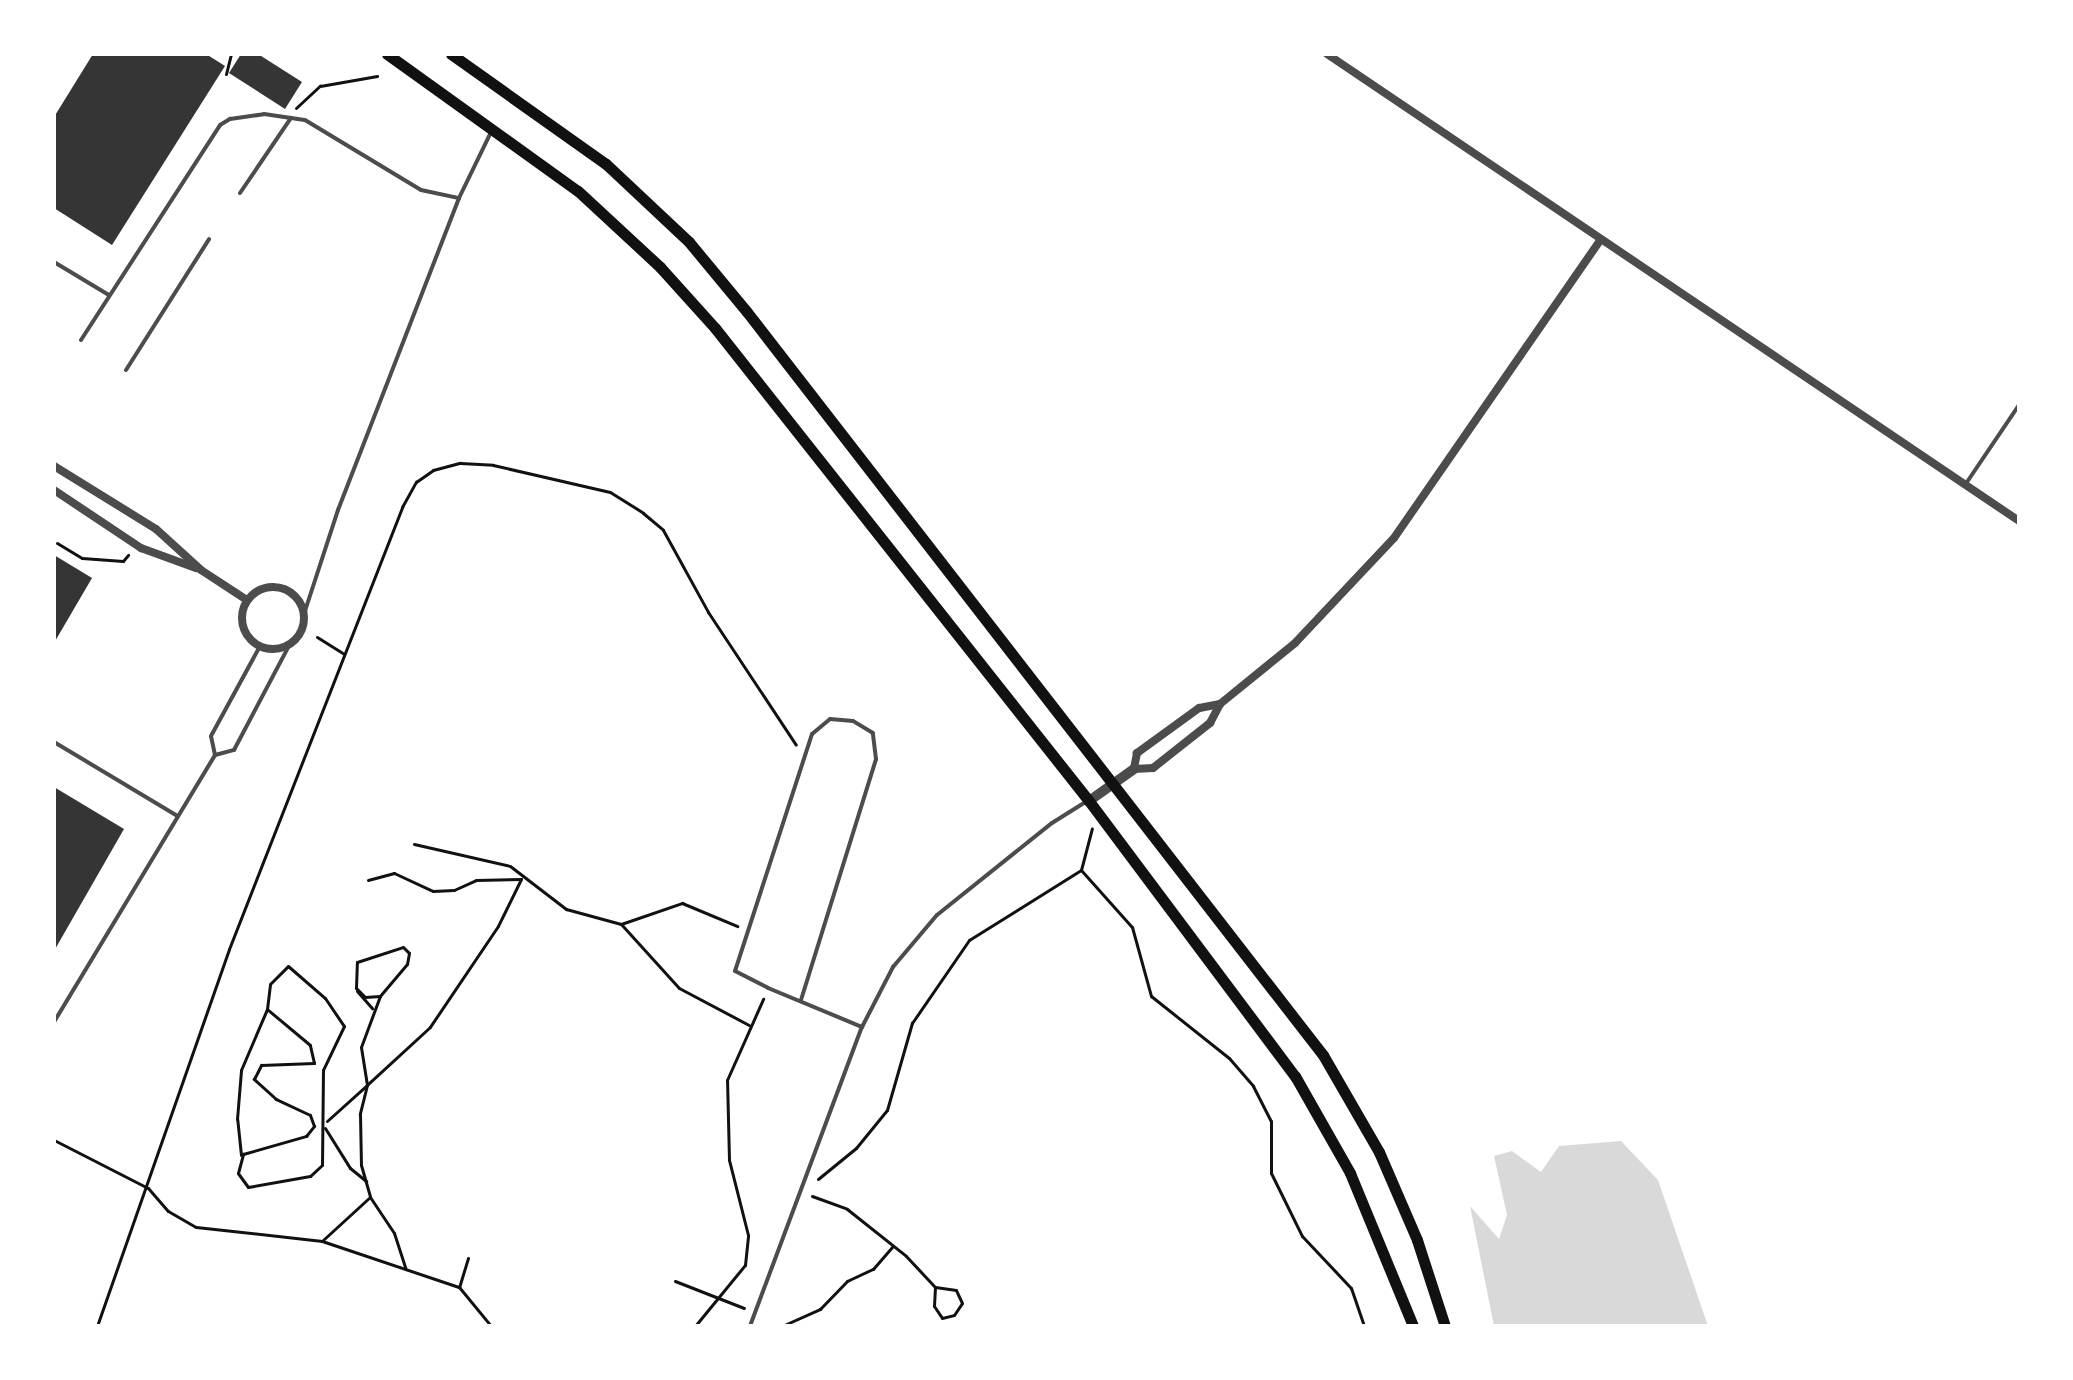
<!DOCTYPE html>
<html>
<head>
<meta charset="utf-8">
<style>
	body { margin:0 }
	#map { position:relative; width:2073px; height:1380px; overflow:hidden; background:#fff; font-family:"IBM Plex Sans",sans-serif }
	div>[style] { position:absolute }
	[style*='--x'] { left:calc(var(--x)*1px); top:calc(var(--y)*1px); width:calc(var(--w)*1px); rotate:calc(var(--a)*1deg) }
	.water>* { inset:0; background:#d9d9d9 }
	.building>* { inset:0; background:#353535 }
	.path>* { height:3px; margin:-1.5px; padding:0 1.5px; transform-origin:1.5px; border-radius:1.5px; background:#111 }
	.service>* { height:4px; margin:-2px; padding:0 2px; transform-origin:2px; border-radius:2px; background:#4c4c4c }
	.minor>* { height:8px; margin:-4px; padding:0 4px; transform-origin:4px; border-radius:4px; background:#4c4c4c }
	.minor>.ring { margin:-4px; padding:0; box-sizing:content-box; background:none; border:8px solid #4c4c4c; border-radius:50% }
	.tertiary>* { height:10px; margin:-5px; padding:0 5px; transform-origin:5px; border-radius:5px; background:#4c4c4c }
	.secondary>* { height:11px; margin:-5.5px; padding:0 5.5px; transform-origin:5.5px; border-radius:5.5px; background:#111 }
	span { translate:-50% -50%; white-space:nowrap; text-align:center; line-height:1.15; -webkit-text-stroke:8px #fff; paint-order:stroke }
	.frame { position:absolute; inset:0; border:56px solid #fff; pointer-events:none }
</style>
</head>
<body>
<div id="map">
	<div class="water">
		<i style="clip-path:polygon(1621px 1141px,1658px 1180px,1708px 1326px,1494px 1326px,1470px 1206px,1499px 1239px,1507px 1215px,1494px 1156px,1512px 1151px,1541px 1172px,1559px 1146px)"></i>
	</div>
	<div class="building">
		<i style="clip-path:polygon(93px 54px,206px 54px,225px 66px,112px 245px,54px 208px,54px 117px)"></i>
		<i style="clip-path:polygon(241px 54px,258px 54px,302px 82px,285px 109px,229px 73px)"></i>
		<i style="clip-path:polygon(54px 555px,92px 578px,54px 643px)"></i>
		<i style="clip-path:polygon(54px 787px,124px 829px,54px 951px)"></i>
	</div>
	<div class="path">
		<i style="--x:226;--y:74;--w:21;--a:-76"></i>
		<i style="--x:296;--y:108;--w:33;--a:-43"></i>
		<i style="--x:320;--y:86;--w:58;--a:-10"></i>
		<i style="--x:57;--y:543;--w:29;--a:31"></i>
		<i style="--x:82;--y:558;--w:41;--a:4.2"></i>
		<i style="--x:123;--y:561;--w:8;--a:-50"></i>
		<i style="--x:317;--y:637;--w:32;--a:32"></i>
		<i style="--x:414;--y:844;--w:98;--a:12.9"></i>
		<i style="--x:510;--y:866;--w:71;--a:37.5"></i>
		<i style="--x:566;--y:909;--w:57;--a:15.3"></i>
		<i style="--x:621;--y:924;--w:65;--a:-19"></i>
		<i style="--x:682;--y:903;--w:60;--a:22.7"></i>
		<i style="--x:1081;--y:870;--w:76;--a:48.2"></i>
		<i style="--x:1132;--y:927;--w:72;--a:74.6"></i>
		<i style="--x:1151;--y:996;--w:100;--a:38.5"></i>
		<i style="--x:1229;--y:1058;--w:37;--a:49"></i>
		<i style="--x:1253;--y:1086;--w:39;--a:63"></i>
		<i style="--x:1271;--y:1121;--w:52;--a:90"></i>
		<i style="--x:1271;--y:1173;--w:70;--a:63.8"></i>
		<i style="--x:1302;--y:1236;--w:71;--a:46.7"></i>
		<i style="--x:1351;--y:1288;--w:40;--a:71.1"></i>
		<i style="--x:368;--y:880;--w:27;--a:-15"></i>
		<i style="--x:394;--y:873;--w:43;--a:24.8"></i>
		<i style="--x:433;--y:891;--w:21;--a:-3"></i>
		<i style="--x:454;--y:890;--w:24;--a:-24"></i>
		<i style="--x:476;--y:880;--w:45;--a:-1.3"></i>
		<i style="--x:521;--y:879;--w:52;--a:116.1"></i>
		<i style="--x:498;--y:926;--w:122;--a:124"></i>
		<i style="--x:430;--y:1027;--w:86;--a:137.4"></i>
		<i style="--x:367;--y:1085;--w:30;--a:104"></i>
		<i style="--x:360;--y:1114;--w:51;--a:88.9"></i>
		<i style="--x:361;--y:1165;--w:33;--a:74"></i>
		<i style="--x:370;--y:1197;--w:43;--a:56.3"></i>
		<i style="--x:394;--y:1233;--w:38;--a:72"></i>
		<i style="--x:621;--y:924;--w:86;--a:47.8"></i>
		<i style="--x:679;--y:988;--w:79;--a:27.9"></i>
		<i style="--x:403;--y:947;--w:8;--a:45"></i>
		<i style="--x:409;--y:953;--w:11;--a:100"></i>
		<i style="--x:407;--y:964;--w:42;--a:130.2"></i>
		<i style="--x:380;--y:996;--w:15;--a:176"></i>
		<i style="--x:365;--y:997;--w:13;--a:-135"></i>
		<i style="--x:356;--y:988;--w:26;--a:-88"></i>
		<i style="--x:357;--y:962;--w:48;--a:-18.1"></i>
		<i style="--x:288;--y:966;--w:49;--a:40.9"></i>
		<i style="--x:325;--y:998;--w:34;--a:56"></i>
		<i style="--x:344;--y:1026;--w:49;--a:115.5"></i>
		<i style="--x:323;--y:1070;--w:95;--a:90.6"></i>
		<i style="--x:322;--y:1165;--w:16;--a:137"></i>
		<i style="--x:310;--y:1176;--w:63;--a:169.9"></i>
		<i style="--x:248;--y:1187;--w:17;--a:-126"></i>
		<i style="--x:238;--y:1173;--w:20;--a:-75"></i>
		<i style="--x:243;--y:1154;--w:66;--a:-15.9"></i>
		<i style="--x:306;--y:1136;--w:13;--a:-51"></i>
		<i style="--x:314;--y:1126;--w:12;--a:-110"></i>
		<i style="--x:310;--y:1115;--w:38;--a:-155"></i>
		<i style="--x:276;--y:1099;--w:30;--a:-138"></i>
		<i style="--x:254;--y:1079;--w:16;--a:-63"></i>
		<i style="--x:261;--y:1065;--w:53;--a:-2.2"></i>
		<i style="--x:314;--y:1063;--w:18;--a:-103"></i>
		<i style="--x:310;--y:1045;--w:56;--a:-140.1"></i>
		<i style="--x:267;--y:1009;--w:25;--a:-83"></i>
		<i style="--x:270;--y:984;--w:25;--a:-45"></i>
		<i style="--x:357;--y:991;--w:23;--a:49"></i>
		<i style="--x:327;--y:1121;--w:54;--a:-42"></i>
		<i style="--x:367;--y:1085;--w:38;--a:-99"></i>
		<i style="--x:361;--y:1047;--w:54;--a:-69.6"></i>
		<i style="--x:325;--y:1128;--w:47;--a:58"></i>
		<i style="--x:350;--y:1168;--w:21;--a:39"></i>
		<i style="--x:54;--y:1140;--w:106;--a:27.1"></i>
		<i style="--x:148;--y:1188;--w:30;--a:49"></i>
		<i style="--x:168;--y:1211;--w:32;--a:30"></i>
		<i style="--x:196;--y:1227;--w:127;--a:6.3"></i>
		<i style="--x:322;--y:1241;--w:145;--a:18.6"></i>
		<i style="--x:241;--y:1155;--w:36;--a:-96"></i>
		<i style="--x:237;--y:1119;--w:49;--a:-85.3"></i>
		<i style="--x:241;--y:1070;--w:66;--a:-66.9"></i>
		<i style="--x:818;--y:1179;--w:49;--a:-39.2"></i>
		<i style="--x:856;--y:1148;--w:49;--a:-50.8"></i>
		<i style="--x:887;--y:1110;--w:91;--a:-74"></i>
		<i style="--x:912;--y:1023;--w:101;--a:-55.5"></i>
		<i style="--x:969;--y:940;--w:132;--a:-32"></i>
		<i style="--x:1081;--y:870;--w:43;--a:-75.3"></i>
		<i style="--x:812;--y:1196;--w:37;--a:20"></i>
		<i style="--x:847;--y:1209;--w:75;--a:38.5"></i>
		<i style="--x:906;--y:1256;--w:42;--a:46.9"></i>
		<i style="--x:935;--y:1287;--w:19;--a:93"></i>
		<i style="--x:934;--y:1306;--w:14;--a:56"></i>
		<i style="--x:942;--y:1318;--w:12;--a:-14"></i>
		<i style="--x:954;--y:1315;--w:14;--a:-56"></i>
		<i style="--x:962;--y:1303;--w:14;--a:-115"></i>
		<i style="--x:956;--y:1290;--w:21;--a:-172"></i>
		<i style="--x:323;--y:1240;--w:64;--a:-42.5"></i>
		<i style="--x:468;--y:1258;--w:30;--a:107"></i>
		<i style="--x:459;--y:1287;--w:50;--a:50.6"></i>
		<i style="--x:675;--y:1281;--w:74;--a:21.4"></i>
		<i style="--x:97;--y:1326;--w:399;--a:-70.7"></i>
		<i style="--x:229;--y:949;--w:475;--a:-68.6"></i>
		<i style="--x:402;--y:507;--w:29;--a:-61"></i>
		<i style="--x:416;--y:482;--w:21;--a:-35"></i>
		<i style="--x:433;--y:470;--w:28;--a:-15"></i>
		<i style="--x:460;--y:463;--w:33;--a:3"></i>
		<i style="--x:493;--y:465;--w:120;--a:13"></i>
		<i style="--x:610;--y:492;--w:39;--a:32"></i>
		<i style="--x:643;--y:513;--w:26;--a:40"></i>
		<i style="--x:663;--y:530;--w:94;--a:61.2"></i>
		<i style="--x:708;--y:612;--w:159;--a:56.5"></i>
		<i style="--x:695;--y:1326;--w:79;--a:-50.7"></i>
		<i style="--x:745;--y:1265;--w:30;--a:-84"></i>
		<i style="--x:748;--y:1235;--w:77;--a:-104.2"></i>
		<i style="--x:729;--y:1160;--w:80;--a:-91.4"></i>
		<i style="--x:727;--y:1080;--w:89;--a:-66"></i>
		<i style="--x:782;--y:1326;--w:42;--a:-24.1"></i>
		<i style="--x:820;--y:1309;--w:39;--a:-46"></i>
		<i style="--x:847;--y:1281;--w:29;--a:-25"></i>
		<i style="--x:873;--y:1269;--w:30;--a:-49"></i>
	</div>
	<div class="service">
		<i style="--x:240;--y:193;--w:91;--a:-55.8"></i>
		<i style="--x:54;--y:262;--w:64;--a:31"></i>
		<i style="--x:81;--y:340;--w:256;--a:-57.1"></i>
		<i style="--x:220;--y:125;--w:12;--a:-31"></i>
		<i style="--x:230;--y:119;--w:34;--a:-8"></i>
		<i style="--x:264;--y:114;--w:41;--a:8.3"></i>
		<i style="--x:305;--y:120;--w:135;--a:31.1"></i>
		<i style="--x:421;--y:190;--w:39;--a:12"></i>
		<i style="--x:126;--y:370;--w:155;--a:-57.6"></i>
		<i style="--x:1965;--y:485;--w:97;--a:-56"></i>
		<i style="--x:304;--y:614;--w:109;--a:-71.9"></i>
		<i style="--x:338;--y:510;--w:335;--a:-68.8"></i>
		<i style="--x:459;--y:198;--w:73;--a:-64.1"></i>
		<i style="--x:54;--y:742;--w:142;--a:30.9"></i>
		<i style="--x:215;--y:755;--w:19;--a:-102"></i>
		<i style="--x:211;--y:736;--w:102;--a:-61.4"></i>
		<i style="--x:801;--y:1000;--w:252;--a:-72.7"></i>
		<i style="--x:876;--y:759;--w:26;--a:-97"></i>
		<i style="--x:873;--y:733;--w:23;--a:-149"></i>
		<i style="--x:853;--y:721;--w:23;--a:-175"></i>
		<i style="--x:830;--y:719;--w:23;--a:140"></i>
		<i style="--x:812;--y:734;--w:249;--a:108"></i>
		<i style="--x:735;--y:971;--w:37;--a:27"></i>
		<i style="--x:768;--y:988;--w:102;--a:22.5"></i>
		<i style="--x:54;--y:1022;--w:312;--a:-58.9"></i>
		<i style="--x:215;--y:755;--w:20;--a:-15"></i>
		<i style="--x:234;--y:750;--w:120;--a:-62.2"></i>
		<i style="--x:750;--y:1326;--w:319;--a:-69.5"></i>
		<i style="--x:862;--y:1027;--w:68;--a:-62.7"></i>
		<i style="--x:893;--y:967;--w:68;--a:-49.8"></i>
		<i style="--x:937;--y:915;--w:147;--a:-38.7"></i>
		<i style="--x:1052;--y:823;--w:40;--a:-32"></i>
	</div>
	<div class="minor">
		<i style="--x:1327;--y:54;--w:835;--a:34.01"></i>
		<i style="--x:54;--y:466;--w:120;--a:31.7"></i>
		<i style="--x:156;--y:529;--w:61;--a:42.3"></i>
		<i style="--x:201;--y:570;--w:55;--a:33.1"></i>
		<i style="--x:54;--y:490;--w:105;--a:33.7"></i>
		<i style="--x:141;--y:548;--w:59;--a:20"></i>
		<i class="ring" style="left:242px;top:587px;width:54px;height:54px"></i>
		<i style="--x:1220;--y:704;--w:21;--a:169"></i>
		<i style="--x:1199;--y:708;--w:77;--a:144"></i>
		<i style="--x:1137;--y:753;--w:16;--a:101"></i>
		<i style="--x:1134;--y:769;--w:19;--a:-3"></i>
		<i style="--x:1153;--y:768;--w:73;--a:-38.3"></i>
		<i style="--x:1210;--y:723;--w:21;--a:-62"></i>
		<i style="--x:1220;--y:704;--w:97;--a:-39.1"></i>
		<i style="--x:1295;--y:643;--w:144;--a:-46.7"></i>
		<i style="--x:1394;--y:538;--w:361;--a:-55.3"></i>
	</div>
	<div class="tertiary">
		<i style="--x:1089;--y:801;--w:55;--a:-35.4"></i>
	</div>
	<div class="secondary">
		<i style="--x:387;--y:54;--w:235;--a:35.7"></i>
		<i style="--x:578;--y:191;--w:112;--a:42.8"></i>
		<i style="--x:660;--y:267;--w:82;--a:48"></i>
		<i style="--x:715;--y:328;--w:603;--a:51.67"></i>
		<i style="--x:1089;--y:801;--w:344;--a:53.2"></i>
		<i style="--x:1295;--y:1076;--w:112;--a:60.4"></i>
		<i style="--x:1350;--y:1173;--w:165;--a:67.6"></i>
		<i style="--x:451;--y:54;--w:190;--a:35.4"></i>
		<i style="--x:606;--y:164;--w:114;--a:43.2"></i>
		<i style="--x:689;--y:242;--w:91;--a:50.4"></i>
		<i style="--x:747;--y:312;--w:940;--a:52.22"></i>
		<i style="--x:1323;--y:1055;--w:112;--a:60"></i>
		<i style="--x:1379;--y:1152;--w:96;--a:66.6"></i>
		<i style="--x:1417;--y:1240;--w:90;--a:72"></i>
	</div>
	<div class="frame"></div>
</div>
</body>
</html>
